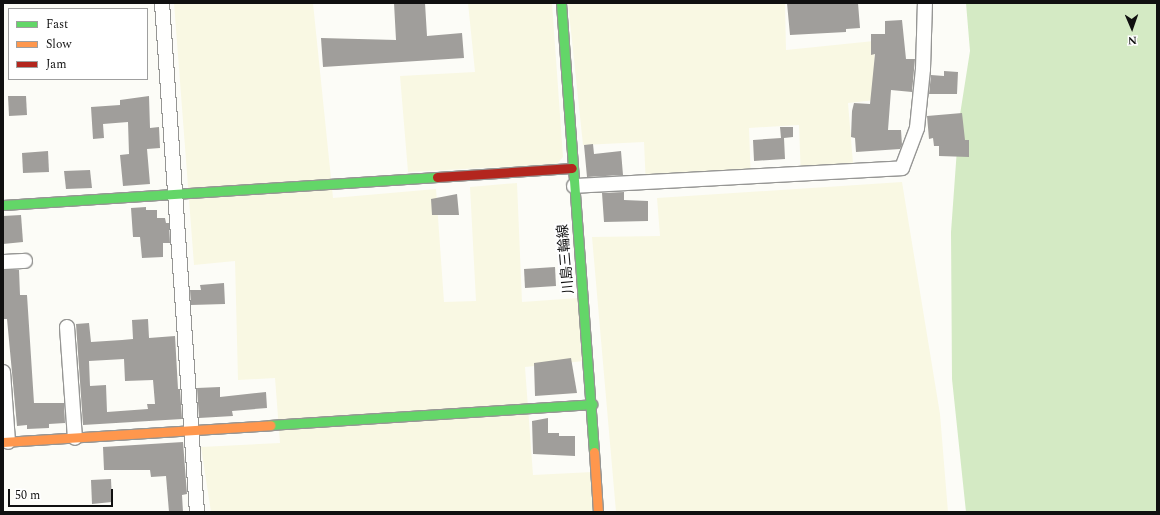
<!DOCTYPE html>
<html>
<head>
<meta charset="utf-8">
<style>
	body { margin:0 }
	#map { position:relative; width:1160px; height:515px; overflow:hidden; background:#fcfcf7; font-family:Spectral,"Noto Sans JP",serif }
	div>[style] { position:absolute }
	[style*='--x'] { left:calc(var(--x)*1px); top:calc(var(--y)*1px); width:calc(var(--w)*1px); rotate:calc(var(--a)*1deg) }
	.farmland>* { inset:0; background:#f9f8e3 }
	.forest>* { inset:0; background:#d4eac4 }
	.building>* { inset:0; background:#a09e9b }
	.roads { filter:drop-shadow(1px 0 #969694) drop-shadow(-1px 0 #969694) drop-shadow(0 1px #969694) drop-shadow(0 -1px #969694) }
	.street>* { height:14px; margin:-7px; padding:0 7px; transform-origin:7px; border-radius:7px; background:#fffffe }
	.fast>* { height:9px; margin:-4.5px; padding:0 4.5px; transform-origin:4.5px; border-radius:4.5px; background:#63d668 }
	.slow>* { height:9px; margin:-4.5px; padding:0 4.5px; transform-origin:4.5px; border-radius:4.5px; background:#ff974d }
	.jam>* { height:9px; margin:-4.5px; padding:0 4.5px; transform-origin:4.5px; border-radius:4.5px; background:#b3261e }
	span { translate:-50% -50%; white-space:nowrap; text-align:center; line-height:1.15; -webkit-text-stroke:4px #fff; paint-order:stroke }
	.street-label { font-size:14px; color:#101010 }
	.frame { position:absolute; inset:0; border:4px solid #101010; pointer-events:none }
	.legend { position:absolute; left:8px; top:8px; width:140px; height:72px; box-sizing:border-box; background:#fff; border:1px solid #9f9f9f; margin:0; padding:5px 7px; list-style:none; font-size:12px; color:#101010 }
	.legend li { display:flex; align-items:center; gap:8px; height:20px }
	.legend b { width:20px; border:1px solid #9f9f9f }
	.north { position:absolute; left:1112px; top:8px; width:40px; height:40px; -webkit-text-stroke:3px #fff; paint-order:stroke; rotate:178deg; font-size:11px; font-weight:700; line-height:16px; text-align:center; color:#101010 }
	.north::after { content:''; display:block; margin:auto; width:14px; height:18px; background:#101010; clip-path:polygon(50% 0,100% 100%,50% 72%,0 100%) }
	.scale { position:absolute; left:8px; top:489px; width:105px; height:18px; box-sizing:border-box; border:2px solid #101010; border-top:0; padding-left:5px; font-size:12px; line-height:14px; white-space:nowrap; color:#101010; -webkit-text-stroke:3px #fff; paint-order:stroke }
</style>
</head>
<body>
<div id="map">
	<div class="farmland">
		<i style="clip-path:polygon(174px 3px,313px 3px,333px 198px,436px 189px,444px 302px,476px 301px,470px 187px,517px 183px,522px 302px,578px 298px,584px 361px,525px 367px,533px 475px,593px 472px,594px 512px,211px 512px,201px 447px,280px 443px,275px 378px,238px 380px,235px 261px,194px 265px)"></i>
		<i style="clip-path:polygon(468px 3px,552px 3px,563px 157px,557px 164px,408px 172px,400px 76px,475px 72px)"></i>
		<i style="clip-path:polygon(568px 3px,785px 3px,786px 50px,874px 41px,876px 100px,848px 103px,854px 175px,801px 178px,799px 125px,749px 128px,751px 182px,646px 187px,644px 142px,583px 145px)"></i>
		<i style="clip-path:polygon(902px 182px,940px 414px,948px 512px,616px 512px,592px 237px,660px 236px,657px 198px)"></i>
	</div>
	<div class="forest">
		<i style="clip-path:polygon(966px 3px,1157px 3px,1157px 512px,966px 512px,952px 379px,951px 232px,959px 121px,970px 51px)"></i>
	</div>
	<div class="building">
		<i style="clip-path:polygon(394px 3px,425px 3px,427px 36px,462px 33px,464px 58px,323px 67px,321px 38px,396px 40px)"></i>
		<i style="clip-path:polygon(787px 3px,858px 3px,860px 28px,846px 29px,846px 32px,790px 35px)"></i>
		<i style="clip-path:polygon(902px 20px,906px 59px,915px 59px,912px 92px,891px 90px,888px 130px,901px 130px,902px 145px,900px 149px,856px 152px,855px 138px,851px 137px,852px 111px,854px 103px,870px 104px,875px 54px,871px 55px,871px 34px,885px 34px,885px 21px)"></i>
		<i style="clip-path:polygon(944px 71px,958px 72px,957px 94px,929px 94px,931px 75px,944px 76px)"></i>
		<i style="clip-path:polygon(8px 96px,26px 96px,27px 115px,9px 116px)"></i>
		<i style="clip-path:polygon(149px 96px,150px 128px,159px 127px,160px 148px,147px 149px,150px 184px,123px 186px,120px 155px,129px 154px,128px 122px,103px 124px,104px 138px,93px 139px,91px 107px,120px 105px,120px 100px)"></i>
		<i style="clip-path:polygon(962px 113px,965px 140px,969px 140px,969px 157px,939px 156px,939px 146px,934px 146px,933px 138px,929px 139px,927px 116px)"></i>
		<i style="clip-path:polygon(780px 127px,793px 127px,793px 137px,784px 138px,785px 159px,754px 161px,753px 140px,781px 138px)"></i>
		<i style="clip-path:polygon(593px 144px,594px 154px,621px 151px,623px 175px,587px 177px,584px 145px)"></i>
		<i style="clip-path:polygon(48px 151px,49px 172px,23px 173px,22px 153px)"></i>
		<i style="clip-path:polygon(90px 170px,92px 188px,66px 189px,64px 171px)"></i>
		<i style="clip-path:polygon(624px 192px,624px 200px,648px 201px,648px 221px,604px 222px,602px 193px)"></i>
		<i style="clip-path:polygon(457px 194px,459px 215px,432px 215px,431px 199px)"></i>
		<i style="clip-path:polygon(146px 207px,146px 210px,157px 210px,157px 218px,165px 218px,166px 223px,169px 223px,170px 243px,163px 243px,163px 257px,142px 258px,140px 237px,133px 237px,131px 208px)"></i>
		<i style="clip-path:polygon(21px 215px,23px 242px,3px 244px,3px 216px)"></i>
		<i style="clip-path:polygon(555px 267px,556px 286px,525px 288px,524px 269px)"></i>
		<i style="clip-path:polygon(3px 270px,19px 270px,20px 295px,27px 295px,34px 403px,64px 403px,65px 423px,49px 424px,49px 428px,27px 429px,27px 425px,17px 426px,7px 319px,3px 319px)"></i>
		<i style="clip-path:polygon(224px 283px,225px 304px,191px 305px,190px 290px,201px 290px,200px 285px)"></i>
		<i style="clip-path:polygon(evenodd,148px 319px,149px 338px,175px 336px,178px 389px,180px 389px,182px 419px,83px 425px,76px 324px,89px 323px,91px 342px,122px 340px,133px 339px,132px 320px,148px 319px,124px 359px,125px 381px,153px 380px,155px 404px,147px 404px,148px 409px,107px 412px,106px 385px,90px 386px,89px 361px,124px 359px)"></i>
		<i style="clip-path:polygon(571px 358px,577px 393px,535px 396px,534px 363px)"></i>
		<i style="clip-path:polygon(220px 387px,220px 397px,266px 392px,267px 408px,232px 411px,233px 416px,199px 418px,197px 388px)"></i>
		<i style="clip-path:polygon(548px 418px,548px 433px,559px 433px,559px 436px,575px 436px,575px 456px,533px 454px,532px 421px)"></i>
		<i style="clip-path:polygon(183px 442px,187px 494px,182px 495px,183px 512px,169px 512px,166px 476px,151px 477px,150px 470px,104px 470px,103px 447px)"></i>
		<i style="clip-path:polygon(111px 479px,112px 502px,92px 504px,91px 480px)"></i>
	</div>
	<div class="roads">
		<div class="street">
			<i style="--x:162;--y:3;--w:510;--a:86.07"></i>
			<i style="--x:574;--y:186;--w:328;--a:-3.1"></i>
			<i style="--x:902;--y:168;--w:43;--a:-69.4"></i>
			<i style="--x:917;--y:128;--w:59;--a:-84.2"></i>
			<i style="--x:923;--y:69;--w:66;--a:-88.3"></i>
			<i style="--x:3;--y:262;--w:22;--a:-3"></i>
			<i style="--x:67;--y:327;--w:111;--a:85.9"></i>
			<i style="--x:3;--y:372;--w:70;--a:85.9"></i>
		</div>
		<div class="fast">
			<i style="--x:561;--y:3;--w:450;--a:85.8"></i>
			<i style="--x:3;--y:205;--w:435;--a:-3.7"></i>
			<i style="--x:270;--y:425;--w:323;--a:-3.7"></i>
		</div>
		<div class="slow">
			<i style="--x:3;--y:442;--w:268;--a:-3.6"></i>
			<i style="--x:594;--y:452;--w:60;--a:86.2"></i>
		</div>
		<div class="jam">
			<i style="--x:437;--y:177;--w:135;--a:-3.8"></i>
		</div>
	</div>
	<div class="street-label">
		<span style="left:566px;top:259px;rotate:-95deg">川島三輪線</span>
	</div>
	<div class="frame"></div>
	<ul class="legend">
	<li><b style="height:5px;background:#63d668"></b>Fast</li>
	<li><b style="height:5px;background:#ff974d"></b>Slow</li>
	<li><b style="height:5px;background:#b3261e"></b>Jam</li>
	</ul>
	<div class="north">N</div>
	<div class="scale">50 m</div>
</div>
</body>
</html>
